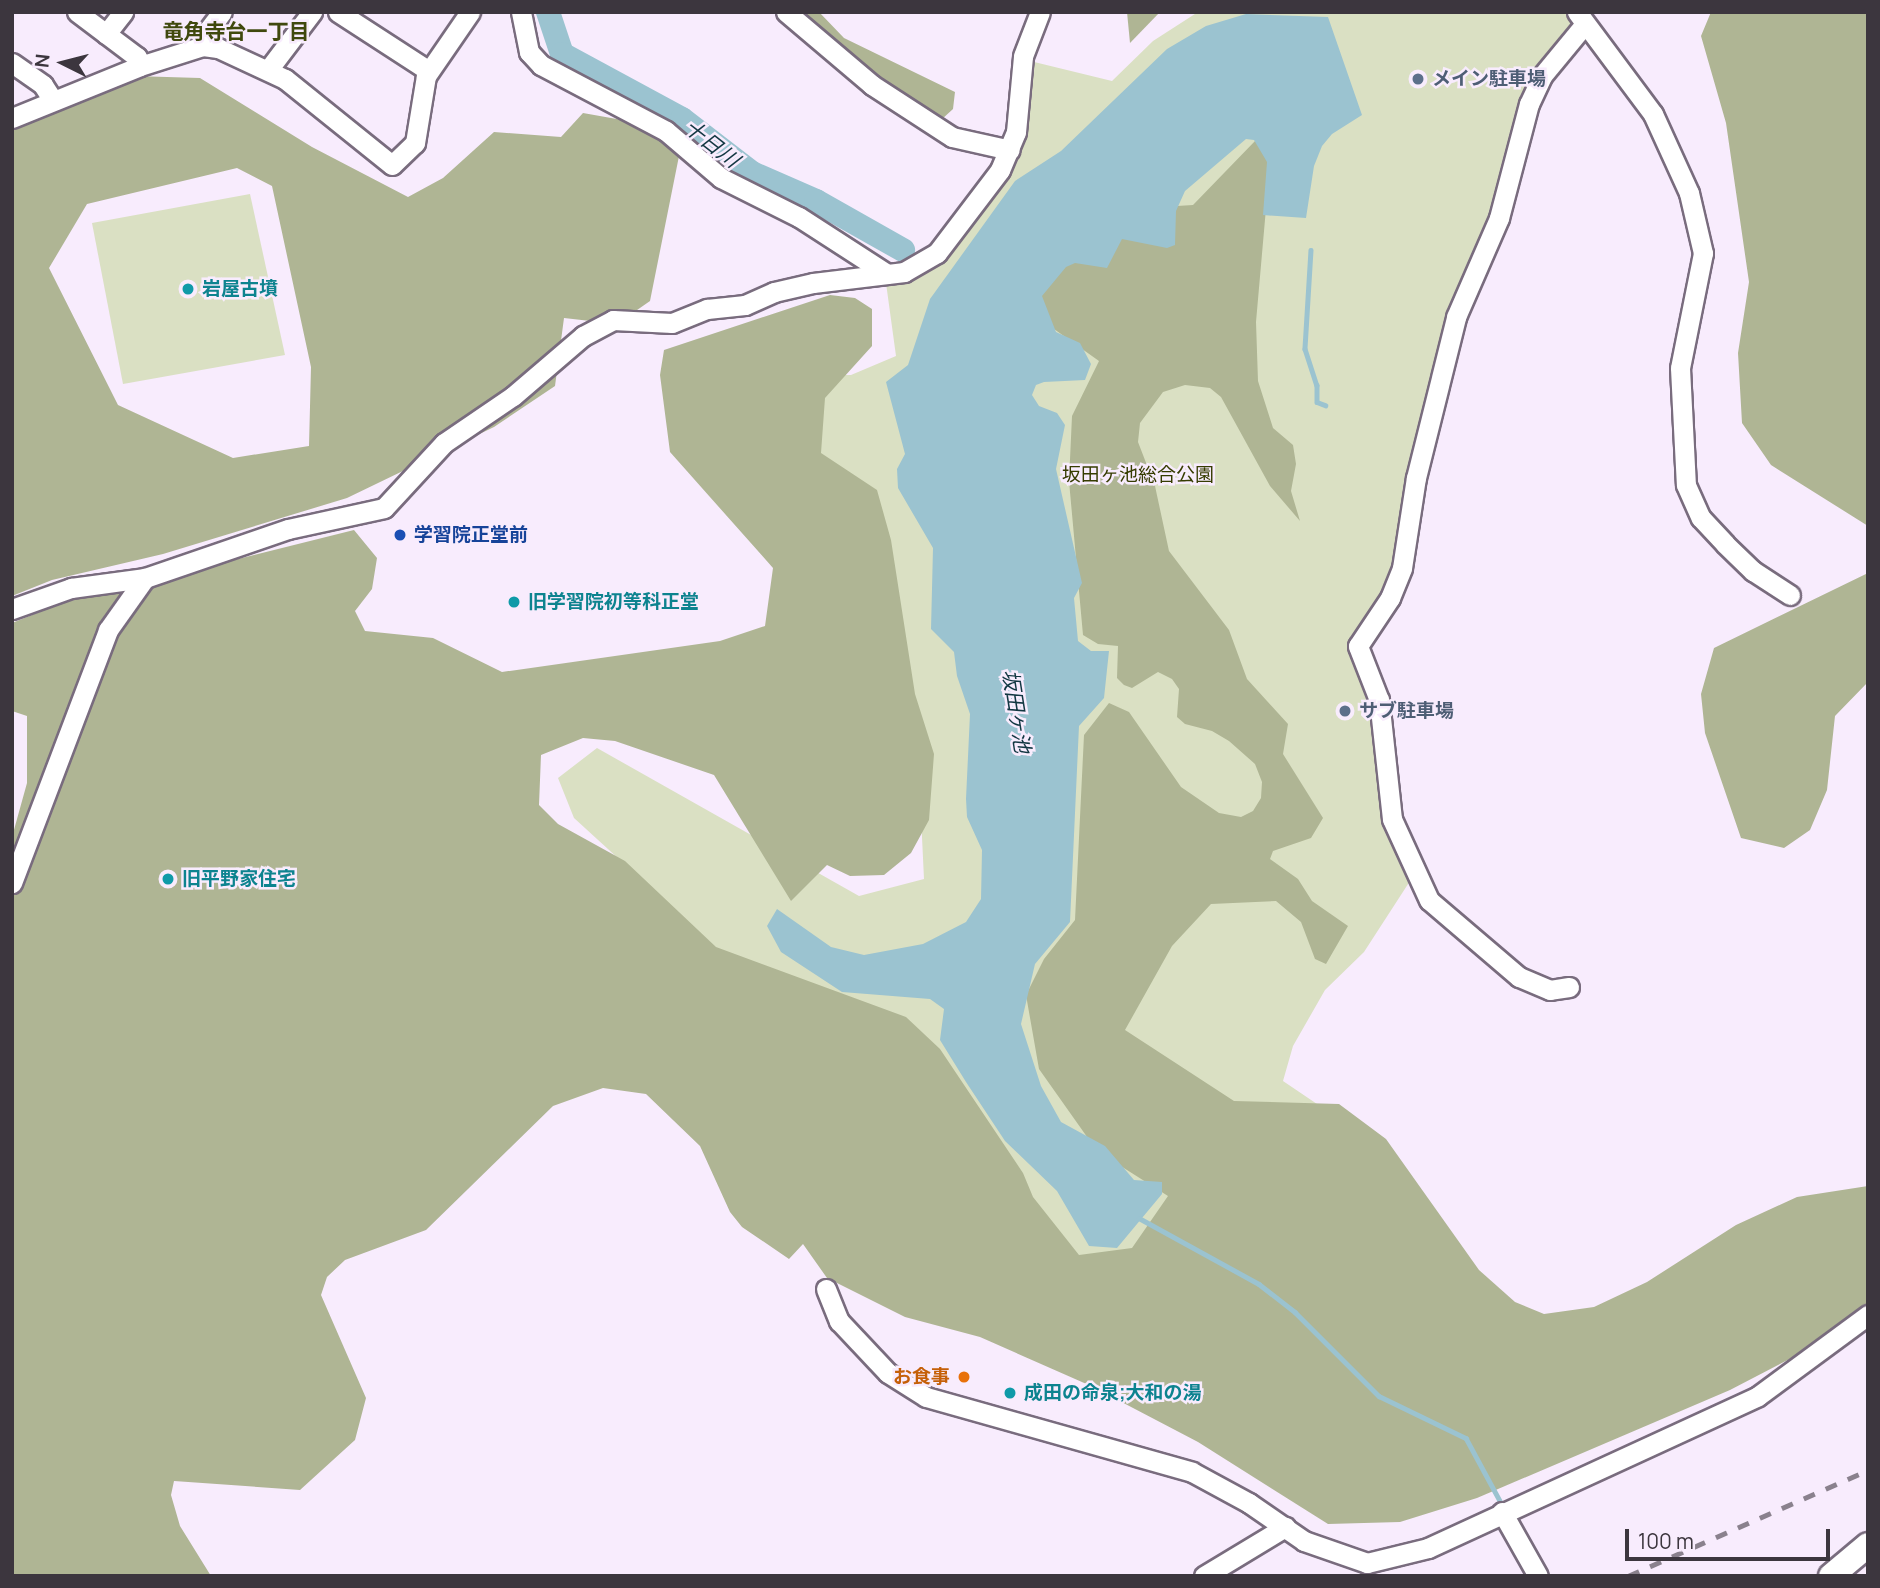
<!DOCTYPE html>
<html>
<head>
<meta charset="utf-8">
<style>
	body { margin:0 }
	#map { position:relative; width:1880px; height:1588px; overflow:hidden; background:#f8ecfd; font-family:Manrope,"Noto Sans JP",sans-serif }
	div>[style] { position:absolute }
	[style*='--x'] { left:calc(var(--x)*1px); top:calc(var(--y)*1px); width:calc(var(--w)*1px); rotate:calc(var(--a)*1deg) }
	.green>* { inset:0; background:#dae0c3 }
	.forest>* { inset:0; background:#afb594 }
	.water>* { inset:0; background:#9bc3d0 }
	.stream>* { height:4.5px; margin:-2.25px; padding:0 2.25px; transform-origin:2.25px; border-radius:2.25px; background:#9bc3d0 }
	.river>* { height:24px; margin:-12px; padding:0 12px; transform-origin:12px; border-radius:12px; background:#9bc3d0 }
	.roads { filter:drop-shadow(2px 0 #796c7e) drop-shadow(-2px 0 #796c7e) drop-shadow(0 2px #796c7e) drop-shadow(0 -2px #796c7e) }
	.minor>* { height:19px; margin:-9.5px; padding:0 9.5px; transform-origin:9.5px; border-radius:9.5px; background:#fff }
	.major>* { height:24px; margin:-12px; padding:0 12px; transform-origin:12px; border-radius:12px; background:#fff }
	.rail>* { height:4.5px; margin-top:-2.25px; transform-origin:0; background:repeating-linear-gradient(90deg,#8a818d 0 12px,transparent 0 24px) }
	.dots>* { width:19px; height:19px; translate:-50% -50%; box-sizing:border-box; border:4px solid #f8ecfd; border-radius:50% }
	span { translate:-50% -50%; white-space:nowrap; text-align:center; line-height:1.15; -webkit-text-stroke:5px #f8ecfd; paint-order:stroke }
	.service-label { font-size:19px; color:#4e5e75; font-weight:700 }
	.left { translate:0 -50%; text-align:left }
	.culture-label { font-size:19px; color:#0d838f; font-weight:700 }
	.park-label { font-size:19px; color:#363c01 }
	.transit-label { font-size:19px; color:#164399; font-weight:700 }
	.food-label { font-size:19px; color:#c56008; font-weight:700 }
	.right { translate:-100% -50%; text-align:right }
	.neighbourhood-label { font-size:21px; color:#40490e; font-weight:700 }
	.water-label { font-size:21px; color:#123742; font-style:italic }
	.frame { position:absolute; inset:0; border:14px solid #3c363e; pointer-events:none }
	.north { position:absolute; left:28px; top:28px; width:70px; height:70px; -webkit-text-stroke:5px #f8ecfd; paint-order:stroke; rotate:276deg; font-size:19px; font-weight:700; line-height:28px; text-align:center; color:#3c363e }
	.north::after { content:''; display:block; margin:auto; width:24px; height:32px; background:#3c363e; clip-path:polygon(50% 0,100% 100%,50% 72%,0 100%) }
	.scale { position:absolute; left:1625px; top:1529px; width:205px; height:32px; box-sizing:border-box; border:4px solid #3c363e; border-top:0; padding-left:9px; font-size:21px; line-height:24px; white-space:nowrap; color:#3c363e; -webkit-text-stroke:5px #f8ecfd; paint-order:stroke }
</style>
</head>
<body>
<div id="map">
	<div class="green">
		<i style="clip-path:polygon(1198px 12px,1566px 12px,1571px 23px,1570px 34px,1549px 55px,1492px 216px,1397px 565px,1379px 602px,1358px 629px,1410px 881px,1364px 952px,1325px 990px,1293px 1046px,1283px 1081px,1354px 1129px,1441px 1236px,1069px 1270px,574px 818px,558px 778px,597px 748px,859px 896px,924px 879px,916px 711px,776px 376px,851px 375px,896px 356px,886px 283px,896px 282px,991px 193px,1026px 60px,1112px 81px,1153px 41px)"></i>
		<i style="clip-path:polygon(250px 194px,285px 355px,123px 384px,92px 223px)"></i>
	</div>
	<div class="forest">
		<i style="clip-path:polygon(795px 12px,819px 12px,844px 38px,955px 92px,953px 109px,941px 120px,877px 80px)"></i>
		<i style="clip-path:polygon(1127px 12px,1160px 12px,1130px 43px)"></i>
		<i style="clip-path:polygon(1711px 12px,1868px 12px,1868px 526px,1771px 465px,1742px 423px,1738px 353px,1749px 282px,1726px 123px,1701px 36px)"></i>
		<i style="clip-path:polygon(evenodd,134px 76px,200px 78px,312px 147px,408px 197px,443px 178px,494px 132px,561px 137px,583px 113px,684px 131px,650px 301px,617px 324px,564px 318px,555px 386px,494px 427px,347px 498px,163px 554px,52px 580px,12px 596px,12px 130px,134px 76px,237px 168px,272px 186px,311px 367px,309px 446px,233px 458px,118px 405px,49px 268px,87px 204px,237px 168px)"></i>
		<i style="clip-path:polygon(1256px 140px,1270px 163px,1256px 322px,1258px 381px,1273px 428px,1293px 445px,1296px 464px,1291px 491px,1300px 521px,1270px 486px,1221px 397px,1210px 388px,1185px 385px,1163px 392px,1140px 423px,1138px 442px,1155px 486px,1169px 551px,1229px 630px,1247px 679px,1288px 724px,1283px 754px,1323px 818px,1311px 838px,1273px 851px,1270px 859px,1298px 879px,1312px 901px,1348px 926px,1326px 964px,1315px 959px,1301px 922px,1276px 901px,1211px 904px,1172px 946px,1125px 1030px,1234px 1101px,1339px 1104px,1386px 1139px,1479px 1270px,1515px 1302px,1544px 1314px,1594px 1307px,1647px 1282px,1736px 1225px,1797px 1197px,1868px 1186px,1868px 1318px,1730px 1390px,1477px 1498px,1400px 1522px,1328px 1524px,1198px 1442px,1091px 1386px,980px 1337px,905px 1317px,827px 1278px,803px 1244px,789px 1259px,742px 1227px,730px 1212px,700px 1146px,646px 1094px,603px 1088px,553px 1106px,426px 1230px,345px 1260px,327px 1277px,321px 1295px,366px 1398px,355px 1440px,300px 1490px,174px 1481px,171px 1495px,180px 1526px,211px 1576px,12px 1576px,12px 837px,27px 783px,27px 716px,12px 711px,12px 623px,62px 603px,354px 530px,377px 558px,372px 589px,355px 611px,365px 631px,433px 638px,502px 672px,720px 641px,765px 626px,773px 568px,670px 452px,660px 375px,664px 350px,830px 295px,855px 298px,872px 309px,872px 346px,825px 398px,821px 453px,877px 490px,891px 540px,915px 694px,934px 754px,929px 820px,911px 853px,884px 875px,850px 876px,827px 865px,791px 901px,714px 775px,615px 741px,583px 738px,541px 755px,539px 805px,558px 824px,625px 861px,716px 947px,906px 1017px,940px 1049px,1023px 1173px,1033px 1197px,1079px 1255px,1132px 1248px,1168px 1196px,1097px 1151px,1039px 1069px,1026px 995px,1044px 959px,1075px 920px,1084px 735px,1109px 703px,1129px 712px,1181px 787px,1219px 813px,1241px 817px,1253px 811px,1261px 798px,1262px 782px,1255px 764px,1229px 741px,1212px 731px,1185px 724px,1177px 717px,1179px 689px,1172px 679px,1158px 672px,1132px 688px,1124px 685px,1117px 678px,1118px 646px,1098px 644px,1083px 635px,1069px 481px,1072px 416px,1099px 361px,1047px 324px,1027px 284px,1128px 209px,1193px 205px)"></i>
		<i style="clip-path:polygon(1868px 573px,1868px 682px,1835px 716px,1827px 790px,1810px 830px,1784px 848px,1741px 838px,1705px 733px,1701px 694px,1714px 648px)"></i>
	</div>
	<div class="water">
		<i style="clip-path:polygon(1246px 14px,1328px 17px,1362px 115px,1332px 134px,1322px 146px,1314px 166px,1306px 218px,1263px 215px,1267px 162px,1254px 140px,1246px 139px,1185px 191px,1176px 211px,1175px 245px,1167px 248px,1122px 239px,1107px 268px,1075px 263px,1066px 267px,1042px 296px,1056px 332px,1080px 343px,1091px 364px,1085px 380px,1044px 382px,1036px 385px,1032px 395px,1039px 406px,1057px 413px,1065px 425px,1056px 469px,1082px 583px,1074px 598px,1078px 641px,1091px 651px,1109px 651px,1104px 698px,1079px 726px,1070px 922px,1035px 964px,1021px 1024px,1041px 1086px,1061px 1122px,1105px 1146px,1134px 1180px,1162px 1182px,1162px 1194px,1117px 1248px,1089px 1246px,1057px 1191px,1005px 1141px,966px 1082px,940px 1040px,944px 1009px,930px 999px,842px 992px,781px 952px,767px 926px,777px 909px,831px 947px,864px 955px,923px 944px,966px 922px,981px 899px,982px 850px,967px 817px,966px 799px,970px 714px,957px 676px,954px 652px,931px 629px,933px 548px,898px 488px,897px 469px,905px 454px,886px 382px,908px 365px,930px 299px,1015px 181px,1061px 151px,1167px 49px,1206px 26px)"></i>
	</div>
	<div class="stream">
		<i style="--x:1311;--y:250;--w:99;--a:93.5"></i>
		<i style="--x:1305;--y:349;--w:38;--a:72"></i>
		<i style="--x:1317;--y:385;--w:17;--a:90"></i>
		<i style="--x:1317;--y:402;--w:9;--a:21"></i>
		<i style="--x:1139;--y:1218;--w:137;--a:28.8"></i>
		<i style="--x:1259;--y:1284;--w:46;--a:37.9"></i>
		<i style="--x:1295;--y:1312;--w:119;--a:45"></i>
		<i style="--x:1379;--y:1396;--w:97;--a:25.8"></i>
		<i style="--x:1466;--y:1438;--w:72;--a:61.6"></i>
	</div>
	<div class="river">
		<i style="--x:548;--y:12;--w:44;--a:71.6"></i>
		<i style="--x:562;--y:54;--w:136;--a:28.4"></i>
		<i style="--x:682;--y:119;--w:88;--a:37.6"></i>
		<i style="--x:752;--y:173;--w:70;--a:23.6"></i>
		<i style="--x:816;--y:201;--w:100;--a:29.4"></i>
	</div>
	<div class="roads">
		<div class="minor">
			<i style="--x:77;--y:12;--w:75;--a:36.9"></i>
			<i style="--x:137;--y:57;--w:9;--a:72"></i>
			<i style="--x:338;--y:12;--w:108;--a:33"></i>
			<i style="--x:521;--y:12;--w:41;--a:78.7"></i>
			<i style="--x:529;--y:52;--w:18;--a:47"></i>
			<i style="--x:541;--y:65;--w:141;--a:27.8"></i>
			<i style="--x:666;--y:131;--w:72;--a:40.5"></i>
			<i style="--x:721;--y:178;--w:87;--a:26.6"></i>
			<i style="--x:799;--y:217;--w:105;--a:32.9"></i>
			<i style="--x:786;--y:12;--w:113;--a:40.3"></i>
			<i style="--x:872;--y:85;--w:95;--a:33"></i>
			<i style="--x:952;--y:137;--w:59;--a:12.6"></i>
			<i style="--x:1577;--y:12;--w:127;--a:53.3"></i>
			<i style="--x:1653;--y:114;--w:87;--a:65.5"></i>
			<i style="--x:1689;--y:193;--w:62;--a:76.9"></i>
			<i style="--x:1703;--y:253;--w:117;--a:101.3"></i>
			<i style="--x:1680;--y:368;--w:117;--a:87.1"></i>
			<i style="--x:1686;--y:485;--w:36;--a:66"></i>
			<i style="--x:1701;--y:518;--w:35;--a:47"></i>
			<i style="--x:1725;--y:544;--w:39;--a:44"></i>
			<i style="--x:1753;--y:571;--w:44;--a:33"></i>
			<i style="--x:106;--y:34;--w:28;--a:-52"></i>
			<i style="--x:203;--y:46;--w:9;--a:-90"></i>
			<i style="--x:203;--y:37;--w:31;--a:-53"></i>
			<i style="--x:12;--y:63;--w:38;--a:35"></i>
			<i style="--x:43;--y:85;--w:17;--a:57"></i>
			<i style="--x:268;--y:70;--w:73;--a:-52.8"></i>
			<i style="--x:12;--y:118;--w:138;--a:-22.1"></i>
			<i style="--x:140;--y:66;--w:66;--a:-17.6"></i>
			<i style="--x:203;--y:46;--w:15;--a:8"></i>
			<i style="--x:218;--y:48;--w:74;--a:24.8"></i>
			<i style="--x:285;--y:79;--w:137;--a:38.8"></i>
			<i style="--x:392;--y:165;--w:32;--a:-44"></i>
			<i style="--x:415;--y:143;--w:68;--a:-80.7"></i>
			<i style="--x:426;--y:76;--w:78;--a:-55.5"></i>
			<i style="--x:12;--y:609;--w:63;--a:-19.6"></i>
			<i style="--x:71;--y:588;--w:75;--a:-7.7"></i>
			<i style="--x:145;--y:578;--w:151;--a:-18.9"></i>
			<i style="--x:288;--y:529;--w:98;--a:-12.3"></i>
			<i style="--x:384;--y:508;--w:88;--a:-47.3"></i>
			<i style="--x:444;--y:443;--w:83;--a:-34.3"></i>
			<i style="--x:513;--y:396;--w:92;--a:-40.6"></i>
			<i style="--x:583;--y:336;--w:34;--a:-28"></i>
			<i style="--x:613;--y:320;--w:59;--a:2.9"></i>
			<i style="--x:672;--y:323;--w:38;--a:-22"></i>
			<i style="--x:707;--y:309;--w:38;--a:-6"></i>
			<i style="--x:745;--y:305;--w:32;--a:-24"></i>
			<i style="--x:774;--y:292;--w:40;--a:-13"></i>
			<i style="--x:813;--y:283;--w:92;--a:-6.9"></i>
			<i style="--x:904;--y:272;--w:38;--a:-30"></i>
			<i style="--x:937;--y:253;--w:104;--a:-52.8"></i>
			<i style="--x:1000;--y:170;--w:41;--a:-67.2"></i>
			<i style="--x:1016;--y:132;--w:76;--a:-84.7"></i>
			<i style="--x:1023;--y:56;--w:47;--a:-68.9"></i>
			<i style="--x:12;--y:883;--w:271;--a:-69.2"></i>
			<i style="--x:108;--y:630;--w:64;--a:-54.6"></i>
			<i style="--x:1569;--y:987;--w:19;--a:171"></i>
			<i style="--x:1550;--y:990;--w:34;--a:-157"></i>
			<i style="--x:1519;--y:977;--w:118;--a:-139.5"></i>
			<i style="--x:1429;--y:900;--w:89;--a:-114.6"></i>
			<i style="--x:1392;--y:819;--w:120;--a:-96.2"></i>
			<i style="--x:1379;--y:700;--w:58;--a:-111.3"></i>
			<i style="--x:1358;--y:646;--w:58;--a:-56.3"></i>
			<i style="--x:1390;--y:598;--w:32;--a:-68"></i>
			<i style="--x:1402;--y:568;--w:91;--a:-81.2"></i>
			<i style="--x:1416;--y:478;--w:166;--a:-76"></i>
			<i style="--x:1456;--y:317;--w:108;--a:-66.5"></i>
			<i style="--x:1499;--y:218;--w:118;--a:-75.3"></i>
			<i style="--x:1529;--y:104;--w:31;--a:-65"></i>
			<i style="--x:1542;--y:76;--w:66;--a:-50.5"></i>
			<i style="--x:826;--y:1289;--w:35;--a:68"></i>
			<i style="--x:839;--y:1321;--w:71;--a:46.7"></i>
			<i style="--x:888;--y:1373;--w:45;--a:32.3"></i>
			<i style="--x:926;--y:1397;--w:276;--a:15.7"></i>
			<i style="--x:1192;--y:1472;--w:65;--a:28.5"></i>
			<i style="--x:1249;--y:1503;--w:67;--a:34.6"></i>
			<i style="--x:1304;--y:1541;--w:67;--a:19.2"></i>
			<i style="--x:1367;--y:1563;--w:63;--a:-13.8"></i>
			<i style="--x:1428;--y:1548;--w:363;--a:-24.7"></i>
			<i style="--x:1758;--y:1396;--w:137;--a:-36.4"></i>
			<i style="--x:1502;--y:1512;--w:73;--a:60.6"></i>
			<i style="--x:1204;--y:1576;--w:95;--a:-31.2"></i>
		</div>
		<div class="major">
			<i style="--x:1831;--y:1576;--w:48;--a:-40"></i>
		</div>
	</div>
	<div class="rail">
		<i style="--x:1628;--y:1576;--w:262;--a:-23.8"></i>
	</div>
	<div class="dots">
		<i style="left:1418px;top:79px;background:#5c6f8a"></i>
		<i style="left:188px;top:289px;background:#0f9aa8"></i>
		<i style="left:400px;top:535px;background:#1a4fb4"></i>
		<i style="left:514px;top:602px;background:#0f9aa8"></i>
		<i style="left:1345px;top:711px;background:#5c6f8a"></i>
		<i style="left:168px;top:879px;background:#0f9aa8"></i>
		<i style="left:964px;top:1377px;background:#e8710a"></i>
		<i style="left:1010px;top:1393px;background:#0f9aa8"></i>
	</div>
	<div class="service-label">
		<span class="left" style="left:1432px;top:79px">メイン駐車場</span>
		<span class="left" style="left:1359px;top:711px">サブ駐車場</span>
	</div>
	<div class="culture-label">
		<span class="left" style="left:202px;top:289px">岩屋古墳</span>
		<span class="left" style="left:528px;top:602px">旧学習院初等科正堂</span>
		<span class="left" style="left:182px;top:879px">旧平野家住宅</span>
		<span class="left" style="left:1024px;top:1393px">成田の命泉;大和の湯</span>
	</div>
	<div class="park-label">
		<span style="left:1138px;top:475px">坂田ヶ池総合公園</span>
	</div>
	<div class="transit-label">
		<span class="left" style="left:414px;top:535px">学習院正堂前</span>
	</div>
	<div class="food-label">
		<span class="right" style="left:950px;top:1377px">お食事</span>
	</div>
	<div class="neighbourhood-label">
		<span style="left:236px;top:31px">竜角寺台一丁目</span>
	</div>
	<div class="water-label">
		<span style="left:712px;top:143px;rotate:38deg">十日川</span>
		<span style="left:1017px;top:711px;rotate:81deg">坂田ヶ池</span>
	</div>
	<div class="frame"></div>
	<div class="north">N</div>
	<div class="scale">100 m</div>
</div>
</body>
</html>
